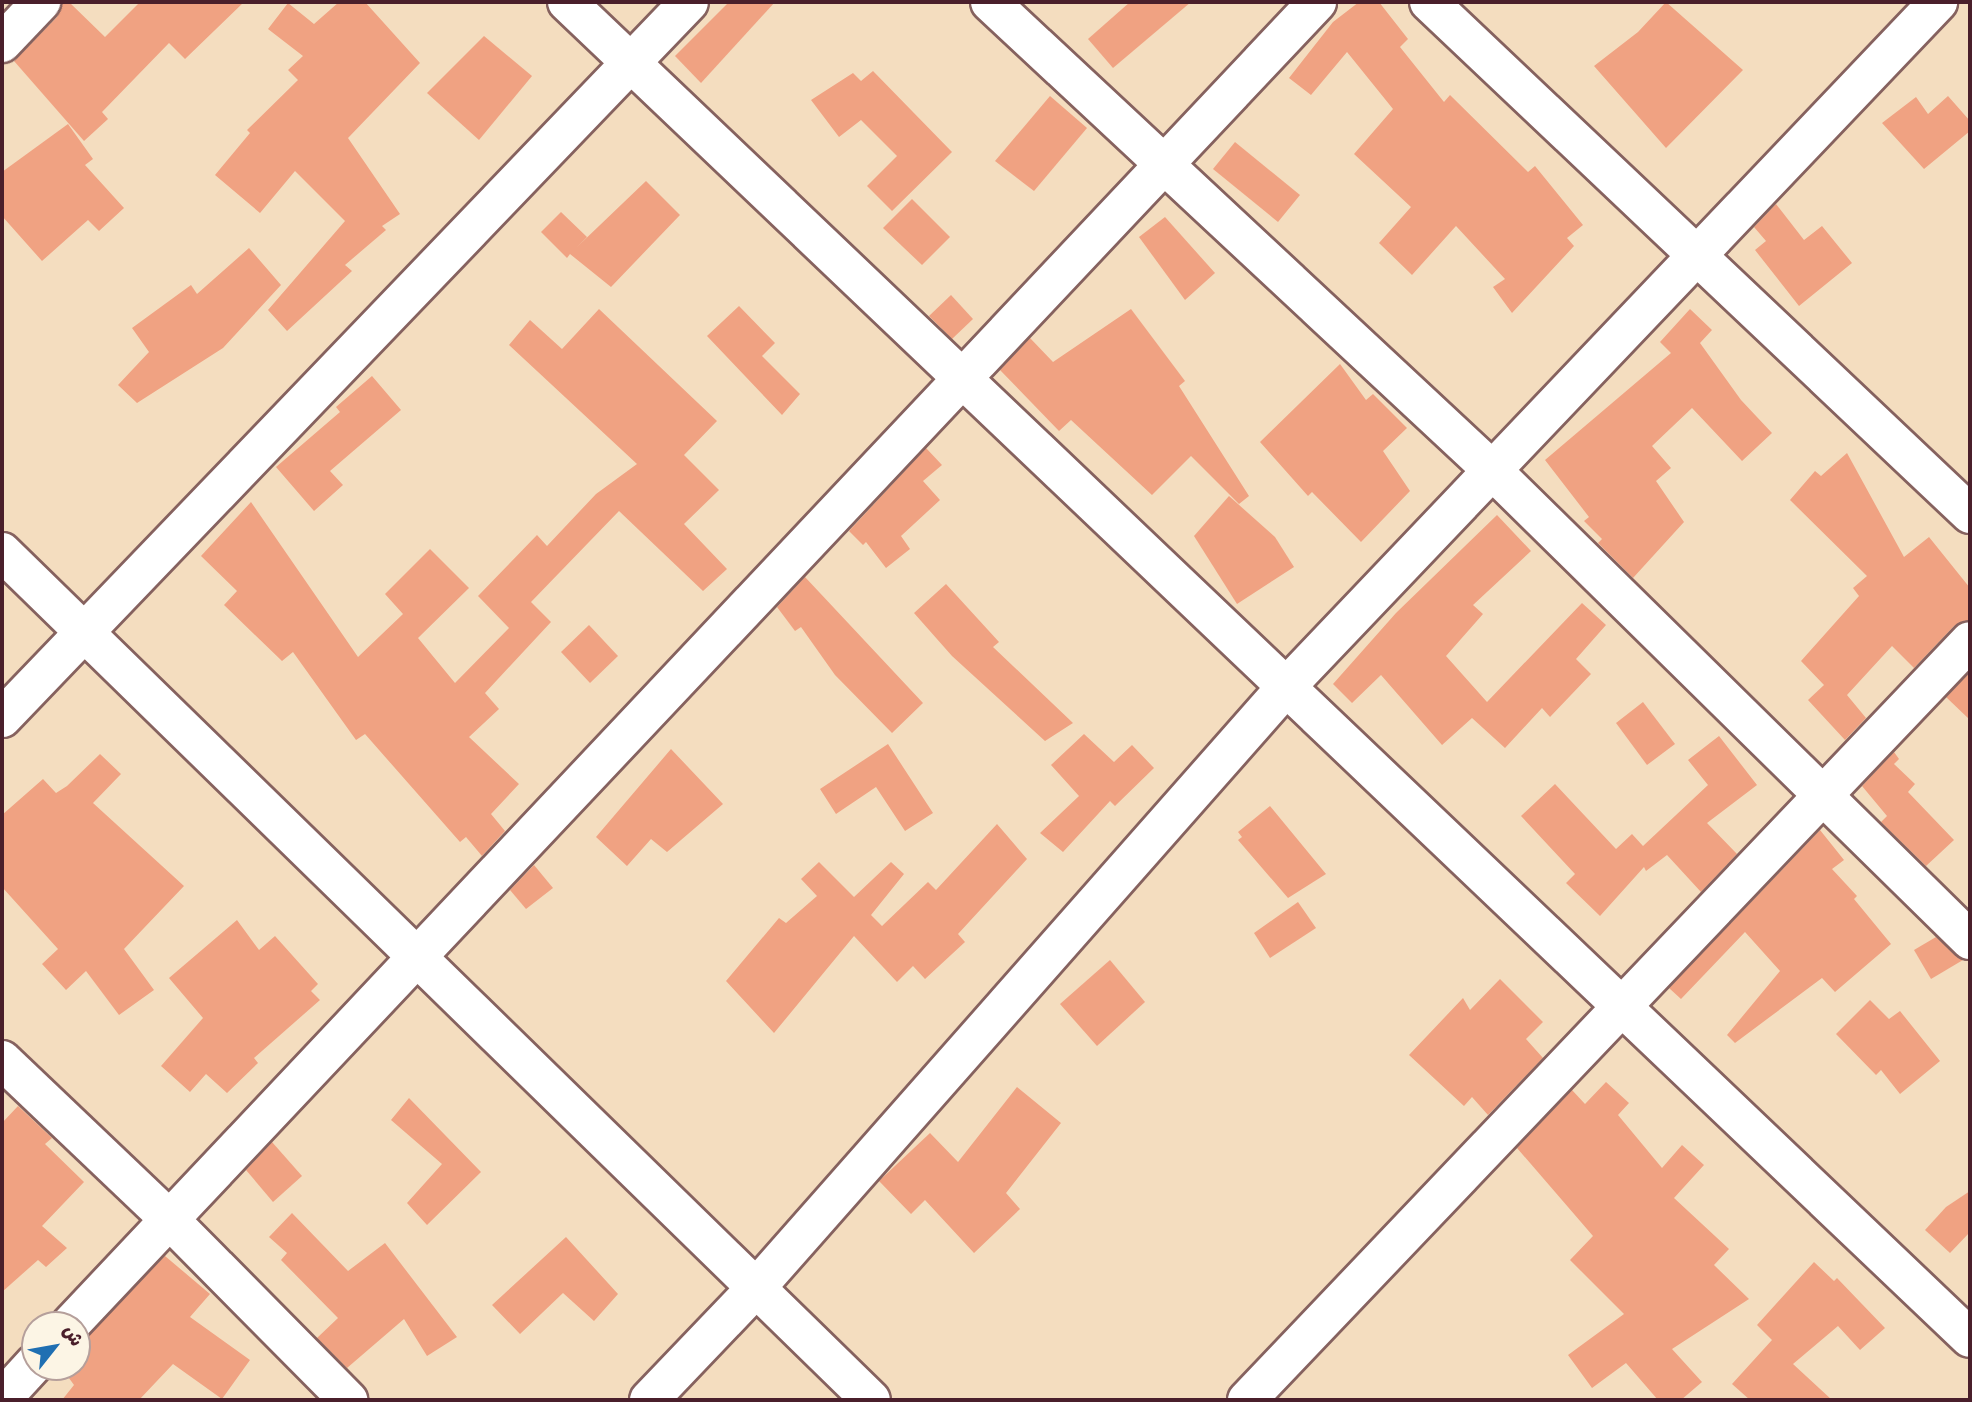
<!DOCTYPE html>
<html>
<head>
<meta charset="utf-8">
<style>
	body { margin:0 }
	#map { position:relative; width:1972px; height:1402px; overflow:hidden; background:#f4ddbf; font-family:"Balsamiq Sans","Playpen Sans Arabic",sans-serif }
	div>[style] { position:absolute }
	[style*='--x'] { left:calc(var(--x)*1px); top:calc(var(--y)*1px); width:calc(var(--w)*1px); rotate:calc(var(--a)*1deg) }
	.building>* { inset:0; background:#f0a282 }
	.roads { filter:drop-shadow(2px 0 #86625f) drop-shadow(-2px 0 #86625f) drop-shadow(0 2px #86625f) drop-shadow(0 -2px #86625f) }
	.minor>* { height:38px; margin:-19px; padding:0 19px; transform-origin:19px; border-radius:19px; background:#fff }
	span { translate:-50% -50%; white-space:nowrap; text-align:center; line-height:1.15; -webkit-text-stroke:5px #fcf5e5; paint-order:stroke }
	.frame { position:absolute; inset:0; border:4px solid #4a1f2b; pointer-events:none }
	.north { position:absolute; left:21px; top:1311px; width:70px; height:70px; box-sizing:border-box; background:#fcf5e5; border:2px solid #b59f9b; border-radius:50%; rotate:59deg; font-size:19px; font-weight:700; line-height:28px; text-align:center; color:#4a1f2b }
	.north::after { content:''; display:block; margin:auto; width:24px; height:32px; background:#1f6fb2; clip-path:polygon(50% 0,100% 100%,50% 72%,0 100%) }
</style>
</head>
<body>
<div id="map">
	<div class="building">
		<i style="clip-path:polygon(62px 2px,69px 2px,105px 37px,140px 2px,244px 2px,185px 59px,169px 43px,102px 112px,108px 119px,84px 141px,14px 61px,57px 17px)"></i>
		<i style="clip-path:polygon(339px 2px,365px 2px,420px 63px,348px 138px,400px 214px,382px 226px,386px 230px,345px 265px,352px 271px,287px 331px,268px 310px,345px 221px,295px 171px,260px 213px,215px 175px,250px 133px,247px 130px,298px 80px,288px 70px,303px 56px,268px 29px,288px 3px,314px 24px)"></i>
		<i style="clip-path:polygon(729px 2px,775px 2px,701px 83px,675px 56px)"></i>
		<i style="clip-path:polygon(1130px 2px,1191px 2px,1113px 68px,1088px 39px)"></i>
		<i style="clip-path:polygon(1359px 2px,1379px 2px,1408px 39px,1400px 47px,1444px 102px,1450px 95px,1528px 172px,1535px 166px,1583px 225px,1567px 238px,1574px 246px,1512px 313px,1493px 287px,1505px 279px,1456px 226px,1412px 275px,1379px 243px,1411px 207px,1354px 154px,1393px 109px,1347px 52px,1311px 95px,1289px 78px,1333px 22px)"></i>
		<i style="clip-path:polygon(1666px 2px,1743px 70px,1666px 148px,1594px 66px,1638px 32px)"></i>
		<i style="clip-path:polygon(484px 36px,532px 76px,479px 140px,427px 93px)"></i>
		<i style="clip-path:polygon(873px 71px,952px 152px,892px 211px,867px 186px,897px 156px,861px 120px,839px 137px,811px 100px,853px 73px,861px 81px)"></i>
		<i style="clip-path:polygon(1050px 96px,1087px 128px,1034px 191px,995px 161px)"></i>
		<i style="clip-path:polygon(1948px 96px,1970px 121px,1970px 131px,1924px 169px,1882px 123px,1916px 97px,1928px 114px)"></i>
		<i style="clip-path:polygon(68px 124px,93px 159px,85px 165px,124px 208px,99px 231px,88px 220px,42px 261px,2px 216px,2px 172px)"></i>
		<i style="clip-path:polygon(1235px 142px,1300px 195px,1278px 222px,1213px 169px)"></i>
		<i style="clip-path:polygon(646px 181px,680px 215px,611px 287px,570px 254px,567px 258px,541px 232px,561px 212px,587px 237px,576px 248px)"></i>
		<i style="clip-path:polygon(912px 199px,950px 237px,922px 265px,883px 228px)"></i>
		<i style="clip-path:polygon(1776px 204px,1804px 240px,1822px 226px,1852px 263px,1799px 306px,1755px 250px,1766px 241px,1754px 227px)"></i>
		<i style="clip-path:polygon(1165px 217px,1215px 273px,1185px 300px,1139px 237px)"></i>
		<i style="clip-path:polygon(249px 248px,281px 285px,223px 348px,137px 403px,118px 385px,149px 352px,132px 328px,191px 285px,197px 294px)"></i>
		<i style="clip-path:polygon(951px 295px,973px 319px,952px 339px,929px 316px)"></i>
		<i style="clip-path:polygon(739px 306px,775px 343px,762px 356px,800px 394px,782px 415px,707px 336px)"></i>
		<i style="clip-path:polygon(599px 309px,717px 421px,684px 455px,719px 490px,684px 524px,727px 569px,703px 591px,619px 511px,531px 602px,551px 622px,485px 693px,499px 709px,469px 737px,519px 784px,491px 814px,505px 831px,482px 856px,466px 837px,460px 842px,365px 734px,356px 740px,293px 652px,282px 661px,224px 605px,237px 591px,201px 556px,251px 502px,358px 657px,403px 614px,385px 594px,430px 549px,469px 588px,418px 638px,455px 683px,509px 628px,478px 596px,537px 535px,547px 546px,596px 494px,637px 464px,509px 345px,530px 320px,562px 349px)"></i>
		<i style="clip-path:polygon(1131px 309px,1185px 381px,1179px 386px,1249px 496px,1239px 504px,1191px 456px,1152px 495px,1071px 420px,1059px 431px,1000px 370px,1030px 338px,1053px 362px)"></i>
		<i style="clip-path:polygon(1690px 309px,1712px 330px,1700px 343px,1741px 400px,1772px 433px,1742px 461px,1692px 408px,1652px 446px,1671px 468px,1656px 481px,1684px 522px,1633px 578px,1598px 543px,1602px 539px,1584px 521px,1589px 517px,1545px 460px,1671px 353px,1660px 342px)"></i>
		<i style="clip-path:polygon(1340px 364px,1366px 400px,1373px 394px,1407px 428px,1383px 451px,1410px 491px,1361px 542px,1312px 492px,1308px 496px,1260px 442px)"></i>
		<i style="clip-path:polygon(372px 376px,401px 410px,330px 471px,343px 485px,314px 511px,276px 467px,340px 412px,336px 407px)"></i>
		<i style="clip-path:polygon(926px 448px,942px 465px,923px 481px,940px 500px,901px 536px,910px 549px,886px 568px,866px 542px,863px 545px,849px 531px)"></i>
		<i style="clip-path:polygon(1847px 453px,1904px 557px,1929px 537px,1970px 588px,1970px 620px,1954px 626px,1914px 668px,1892px 646px,1847px 695px,1866px 718px,1845px 740px,1808px 700px,1824px 685px,1801px 661px,1859px 596px,1853px 588px,1867px 576px,1790px 500px,1815px 471px,1821px 476px)"></i>
		<i style="clip-path:polygon(1229px 496px,1275px 537px,1294px 567px,1237px 604px,1194px 536px)"></i>
		<i style="clip-path:polygon(1497px 515px,1531px 551px,1473px 605px,1483px 614px,1446px 656px,1487px 702px,1582px 603px,1606px 625px,1576px 659px,1591px 674px,1550px 717px,1542px 708px,1505px 748px,1472px 718px,1442px 745px,1381px 675px,1352px 703px,1333px 684px,1396px 613px)"></i>
		<i style="clip-path:polygon(805px 577px,923px 703px,892px 733px,835px 675px,801px 627px,795px 631px,777px 607px)"></i>
		<i style="clip-path:polygon(946px 584px,999px 642px,993px 647px,1073px 723px,1045px 741px,952px 656px,914px 613px)"></i>
		<i style="clip-path:polygon(589px 625px,618px 656px,590px 683px,561px 652px)"></i>
		<i style="clip-path:polygon(1970px 672px,1970px 720px,1946px 697px)"></i>
		<i style="clip-path:polygon(1643px 702px,1675px 744px,1647px 765px,1616px 723px)"></i>
		<i style="clip-path:polygon(1084px 734px,1114px 762px,1132px 745px,1154px 768px,1115px 806px,1110px 801px,1063px 852px,1040px 833px,1079px 796px,1051px 765px)"></i>
		<i style="clip-path:polygon(1719px 736px,1757px 785px,1707px 823px,1737px 854px,1701px 892px,1667px 855px,1646px 871px,1644px 867px,1600px 916px,1566px 883px,1575px 874px,1521px 816px,1555px 784px,1616px 849px,1632px 834px,1643px 846px,1708px 785px,1688px 760px)"></i>
		<i style="clip-path:polygon(888px 744px,933px 813px,905px 831px,876px 787px,836px 814px,820px 789px)"></i>
		<i style="clip-path:polygon(671px 749px,723px 804px,667px 852px,651px 839px,627px 866px,596px 837px)"></i>
		<i style="clip-path:polygon(1894px 752px,1899px 759px,1894px 764px,1915px 784px,1908px 792px,1954px 840px,1926px 866px,1881px 822px,1887px 816px,1862px 786px)"></i>
		<i style="clip-path:polygon(100px 754px,121px 774px,93px 803px,184px 886px,124px 949px,154px 990px,119px 1015px,86px 971px,66px 990px,42px 964px,58px 949px,2px 887px,2px 815px,43px 779px,56px 793px,67px 786px)"></i>
		<i style="clip-path:polygon(1270px 806px,1326px 874px,1288px 898px,1238px 840px,1242px 837px,1238px 832px)"></i>
		<i style="clip-path:polygon(997px 824px,1027px 859px,958px 934px,965px 942px,925px 979px,913px 966px,897px 982px,854px 936px,774px 1033px,726px 981px,779px 918px,786px 923px,817px 896px,801px 879px,819px 862px,854px 897px,891px 862px,904px 874px,871px 915px,882px 926px,928px 882px,936px 890px)"></i>
		<i style="clip-path:polygon(1820px 830px,1844px 860px,1832px 869px,1857px 896px,1854px 899px,1891px 944px,1835px 992px,1822px 978px,1735px 1043px,1727px 1035px,1780px 971px,1745px 932px,1681px 999px,1669px 988px)"></i>
		<i style="clip-path:polygon(534px 865px,553px 888px,526px 909px,510px 890px)"></i>
		<i style="clip-path:polygon(1298px 902px,1316px 928px,1270px 958px,1254px 933px)"></i>
		<i style="clip-path:polygon(237px 920px,259px 950px,275px 936px,318px 984px,311px 991px,320px 1000px,254px 1058px,258px 1063px,227px 1093px,206px 1074px,190px 1092px,161px 1066px,203px 1018px,169px 978px)"></i>
		<i style="clip-path:polygon(1936px 937px,1963px 960px,1931px 979px,1914px 950px)"></i>
		<i style="clip-path:polygon(1110px 960px,1145px 1002px,1097px 1046px,1060px 1004px)"></i>
		<i style="clip-path:polygon(1500px 979px,1543px 1022px,1526px 1039px,1543px 1058px,1488px 1115px,1472px 1097px,1464px 1106px,1409px 1055px,1463px 998px,1470px 1010px)"></i>
		<i style="clip-path:polygon(1870px 1000px,1889px 1019px,1900px 1011px,1940px 1061px,1900px 1094px,1881px 1070px,1876px 1075px,1836px 1034px)"></i>
		<i style="clip-path:polygon(1606px 1082px,1629px 1103px,1618px 1115px,1662px 1168px,1682px 1145px,1704px 1165px,1674px 1198px,1729px 1249px,1714px 1265px,1749px 1299px,1672px 1349px,1702px 1382px,1681px 1400px,1658px 1400px,1626px 1363px,1592px 1388px,1568px 1355px,1624px 1314px,1570px 1260px,1593px 1236px,1517px 1148px,1572px 1090px,1585px 1104px)"></i>
		<i style="clip-path:polygon(1017px 1087px,1061px 1123px,1006px 1193px,1020px 1209px,974px 1253px,925px 1200px,911px 1214px,879px 1181px,930px 1133px,958px 1162px)"></i>
		<i style="clip-path:polygon(409px 1098px,481px 1172px,427px 1225px,407px 1203px,442px 1164px,391px 1120px)"></i>
		<i style="clip-path:polygon(18px 1106px,52px 1138px,45px 1144px,84px 1182px,42px 1226px,67px 1248px,46px 1267px,38px 1260px,2px 1292px,2px 1123px)"></i>
		<i style="clip-path:polygon(272px 1142px,302px 1176px,273px 1202px,246px 1170px)"></i>
		<i style="clip-path:polygon(1970px 1191px,1970px 1232px,1950px 1253px,1925px 1230px,1946px 1207px)"></i>
		<i style="clip-path:polygon(292px 1213px,348px 1271px,385px 1243px,457px 1337px,427px 1356px,404px 1319px,347px 1368px,317px 1338px,338px 1318px,281px 1260px,287px 1253px,269px 1237px)"></i>
		<i style="clip-path:polygon(566px 1237px,618px 1294px,594px 1321px,563px 1293px,520px 1334px,492px 1305px)"></i>
		<i style="clip-path:polygon(165px 1256px,210px 1294px,190px 1317px,250px 1360px,222px 1399px,173px 1364px,139px 1400px,62px 1400px,74px 1385px,61px 1367px,77px 1367px,77px 1346px)"></i>
		<i style="clip-path:polygon(1814px 1262px,1834px 1281px,1837px 1278px,1885px 1328px,1860px 1350px,1838px 1326px,1793px 1364px,1832px 1400px,1750px 1400px,1732px 1384px,1772px 1340px,1757px 1325px)"></i>
	</div>
	<div class="roads">
		<div class="minor">
			<i style="--x:567;--y:2;--w:1937;--a:43.6"></i>
			<i style="--x:990;--y:2;--w:688;--a:43"></i>
			<i style="--x:1493;--y:471;--w:669;--a:44.52"></i>
			<i style="--x:1429;--y:2;--w:745;--a:43.42"></i>
			<i style="--x:2;--y:43;--w:57;--a:-46.4"></i>
			<i style="--x:2;--y:552;--w:1214;--a:44.3"></i>
			<i style="--x:2;--y:718;--w:992;--a:-46.18"></i>
			<i style="--x:2;--y:1060;--w:231;--a:43.6"></i>
			<i style="--x:169;--y:1219;--w:255;--a:45.3"></i>
			<i style="--x:70;--y:1325;--w:1818;--a:-46.69"></i>
			<i style="--x:2;--y:1399;--w:49;--a:-47.5"></i>
			<i style="--x:649;--y:1400;--w:155;--a:-46.3"></i>
			<i style="--x:756;--y:1288;--w:801;--a:-48.59"></i>
			<i style="--x:1286;--y:687;--w:946;--a:-46.41"></i>
			<i style="--x:1247;--y:1400;--w:1048;--a:-46.39"></i>
		</div>
	</div>
	<div class="frame"></div>
	<div class="north">ش</div>
</div>
</body>
</html>
